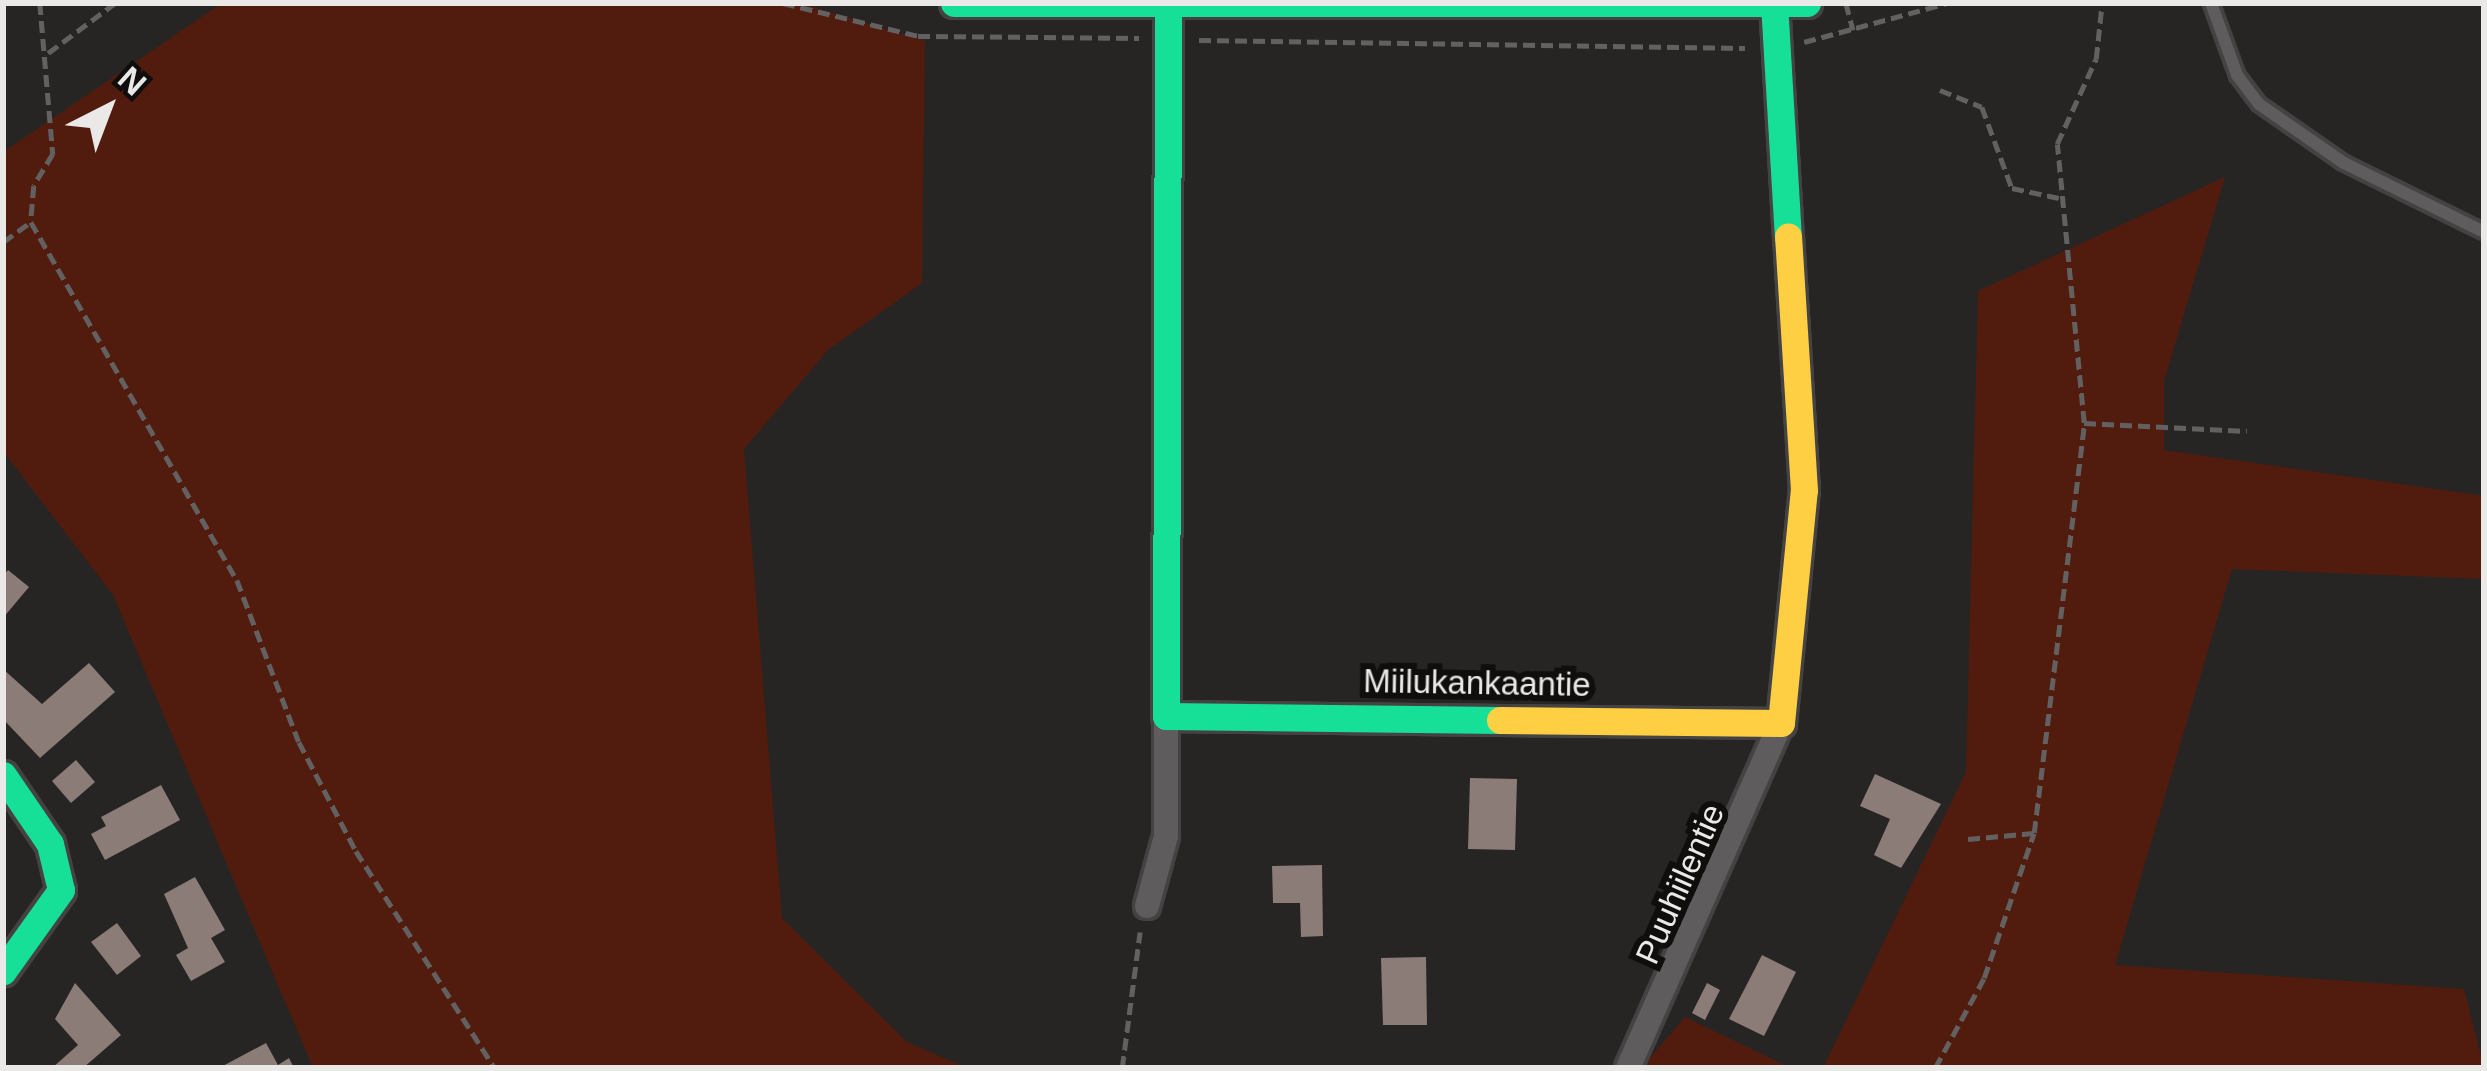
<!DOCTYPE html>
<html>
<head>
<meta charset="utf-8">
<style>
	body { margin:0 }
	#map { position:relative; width:2487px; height:1071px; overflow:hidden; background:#272524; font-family:Arial,sans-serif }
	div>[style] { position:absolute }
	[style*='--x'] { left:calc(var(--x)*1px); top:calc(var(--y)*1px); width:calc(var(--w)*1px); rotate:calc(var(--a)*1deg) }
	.green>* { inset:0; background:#511c0e }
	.building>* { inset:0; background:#8b7c78 }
	.path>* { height:4.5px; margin-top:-2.25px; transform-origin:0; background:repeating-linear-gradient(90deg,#626060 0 12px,transparent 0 18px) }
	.roads { filter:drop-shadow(3px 0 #444242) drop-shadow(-3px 0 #444242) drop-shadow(0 3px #444242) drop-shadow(0 -3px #444242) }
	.lane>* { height:12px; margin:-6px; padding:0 6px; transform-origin:6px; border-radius:6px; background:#5e5c5c }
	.street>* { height:24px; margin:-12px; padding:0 12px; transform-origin:12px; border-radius:12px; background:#5e5c5c }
	.fast>* { height:27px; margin:-13.5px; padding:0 13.5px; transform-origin:13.5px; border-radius:13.5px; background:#16e098 }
	.slow>* { height:27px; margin:-13.5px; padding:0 13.5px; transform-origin:13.5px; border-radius:13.5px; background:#ffcf43 }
	span { translate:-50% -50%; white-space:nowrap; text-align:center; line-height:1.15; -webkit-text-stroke:12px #0f0e0d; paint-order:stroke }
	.street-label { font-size:33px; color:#ebe8e8 }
	.frame { position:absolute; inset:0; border:6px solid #ebe8e8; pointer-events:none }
	.north { position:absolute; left:48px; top:48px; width:120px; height:120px; -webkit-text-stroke:9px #0f0e0d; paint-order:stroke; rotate:42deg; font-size:33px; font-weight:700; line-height:48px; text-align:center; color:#ebe8e8 }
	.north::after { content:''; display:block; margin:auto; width:42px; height:54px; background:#ebe8e8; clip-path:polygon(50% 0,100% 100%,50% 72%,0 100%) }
</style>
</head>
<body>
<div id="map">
	<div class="green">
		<i style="clip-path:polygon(222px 3px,800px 3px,925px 41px,922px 283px,828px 350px,744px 449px,782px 918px,907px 1042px,967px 1068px,313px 1068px,113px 595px,3px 451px,3px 152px)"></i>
		<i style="clip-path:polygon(2225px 177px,2164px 381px,2164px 450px,2484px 496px,2484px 579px,2232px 569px,2115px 965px,2464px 989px,2484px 1068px,1823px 1068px,1966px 772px,1978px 291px)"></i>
		<i style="clip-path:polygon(1685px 1017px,1791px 1068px,1641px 1068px)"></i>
	</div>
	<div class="building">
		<i style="clip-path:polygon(8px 570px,29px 587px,3px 618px,3px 576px)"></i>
		<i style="clip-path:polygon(89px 663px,115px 692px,40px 758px,3px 719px,3px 669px,42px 704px)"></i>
		<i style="clip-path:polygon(76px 760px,95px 782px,71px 803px,52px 781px)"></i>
		<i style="clip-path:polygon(1875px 774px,1941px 804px,1901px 868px,1874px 855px,1890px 819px,1860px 806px)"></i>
		<i style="clip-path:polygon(1470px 778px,1517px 779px,1515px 850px,1468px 849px)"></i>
		<i style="clip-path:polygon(161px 785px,180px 820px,105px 860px,91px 834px,106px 826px,101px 817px)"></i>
		<i style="clip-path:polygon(1322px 865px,1323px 936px,1301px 937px,1300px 903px,1273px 903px,1272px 866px)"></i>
		<i style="clip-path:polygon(195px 877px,225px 930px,211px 938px,225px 962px,191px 981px,176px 955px,188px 948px,164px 894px)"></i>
		<i style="clip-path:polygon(117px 923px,141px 956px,117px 975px,91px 942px)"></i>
		<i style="clip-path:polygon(1762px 955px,1796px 972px,1764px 1036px,1729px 1019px)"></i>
		<i style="clip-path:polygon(1426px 957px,1427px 1025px,1383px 1025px,1381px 958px)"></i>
		<i style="clip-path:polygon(75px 983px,121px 1035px,83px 1068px,52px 1068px,78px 1045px,55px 1019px)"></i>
		<i style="clip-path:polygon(1707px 983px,1720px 990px,1705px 1020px,1692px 1013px)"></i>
		<i style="clip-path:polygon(266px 1043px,278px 1065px,289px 1058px,294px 1068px,219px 1068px)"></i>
	</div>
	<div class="path">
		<i style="--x:40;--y:3;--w:152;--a:85.1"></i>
		<i style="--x:53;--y:154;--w:37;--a:121"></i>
		<i style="--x:34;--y:186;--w:36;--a:95"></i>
		<i style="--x:31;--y:222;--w:413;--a:60.1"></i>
		<i style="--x:237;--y:580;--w:173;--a:69.1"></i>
		<i style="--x:299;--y:742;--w:123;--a:62.4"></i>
		<i style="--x:356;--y:851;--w:258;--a:57.4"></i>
		<i style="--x:783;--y:3;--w:139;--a:13.7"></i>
		<i style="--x:918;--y:36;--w:221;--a:0.5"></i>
		<i style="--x:1846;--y:3;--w:28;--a:75"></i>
		<i style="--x:1199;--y:40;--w:546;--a:0.84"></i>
		<i style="--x:1804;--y:42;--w:149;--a:-15.2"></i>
		<i style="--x:48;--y:53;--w:84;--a:-36.7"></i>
		<i style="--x:1940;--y:90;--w:45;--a:22"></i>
		<i style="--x:1982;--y:107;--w:86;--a:69.7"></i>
		<i style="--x:2012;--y:188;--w:48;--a:12"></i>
		<i style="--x:3;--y:242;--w:34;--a:-36"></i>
		<i style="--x:2084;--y:423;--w:163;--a:2.8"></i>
		<i style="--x:1968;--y:839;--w:66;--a:-5.2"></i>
		<i style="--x:1122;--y:1068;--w:137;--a:-82.5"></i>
		<i style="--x:1935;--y:1068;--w:102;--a:-61.4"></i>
		<i style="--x:1984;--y:978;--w:153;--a:-71"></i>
		<i style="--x:2034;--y:833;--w:413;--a:-83"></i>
		<i style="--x:2084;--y:423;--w:280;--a:-95.5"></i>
		<i style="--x:2057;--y:144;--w:94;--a:-65.4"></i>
		<i style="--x:2096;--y:59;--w:56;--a:-83.9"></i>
	</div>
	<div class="roads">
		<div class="lane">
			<i style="--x:2211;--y:3;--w:77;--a:70.1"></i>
			<i style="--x:2237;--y:75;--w:36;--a:53"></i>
			<i style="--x:2259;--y:104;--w:103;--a:34.8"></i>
			<i style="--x:2344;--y:163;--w:156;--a:26.2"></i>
		</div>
		<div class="street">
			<i style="--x:1147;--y:906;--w:73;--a:-74.8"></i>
			<i style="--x:1166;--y:836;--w:120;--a:-90"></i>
			<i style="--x:1628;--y:1068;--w:377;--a:-66.1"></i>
		</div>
		<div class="fast">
			<i style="--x:954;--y:3;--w:853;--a:0"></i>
			<i style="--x:1168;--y:3;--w:713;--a:90.16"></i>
			<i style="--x:1166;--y:716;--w:334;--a:0.7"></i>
			<i style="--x:1774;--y:3;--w:234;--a:86.6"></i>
			<i style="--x:3;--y:775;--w:83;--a:55.7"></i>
			<i style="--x:50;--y:844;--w:47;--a:76.6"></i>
			<i style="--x:61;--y:890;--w:100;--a:125.6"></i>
		</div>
		<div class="slow">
			<i style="--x:1500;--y:720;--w:281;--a:0.6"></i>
			<i style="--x:1781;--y:723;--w:234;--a:-84.4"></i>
			<i style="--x:1804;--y:490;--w:254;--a:-93.6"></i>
		</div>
	</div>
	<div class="street-label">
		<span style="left:1477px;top:683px;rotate:1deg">Miilukankaantie</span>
		<span style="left:1680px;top:884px;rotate:-66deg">Puuhiilentie</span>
	</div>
	<div class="frame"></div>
	<div class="north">N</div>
</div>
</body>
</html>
